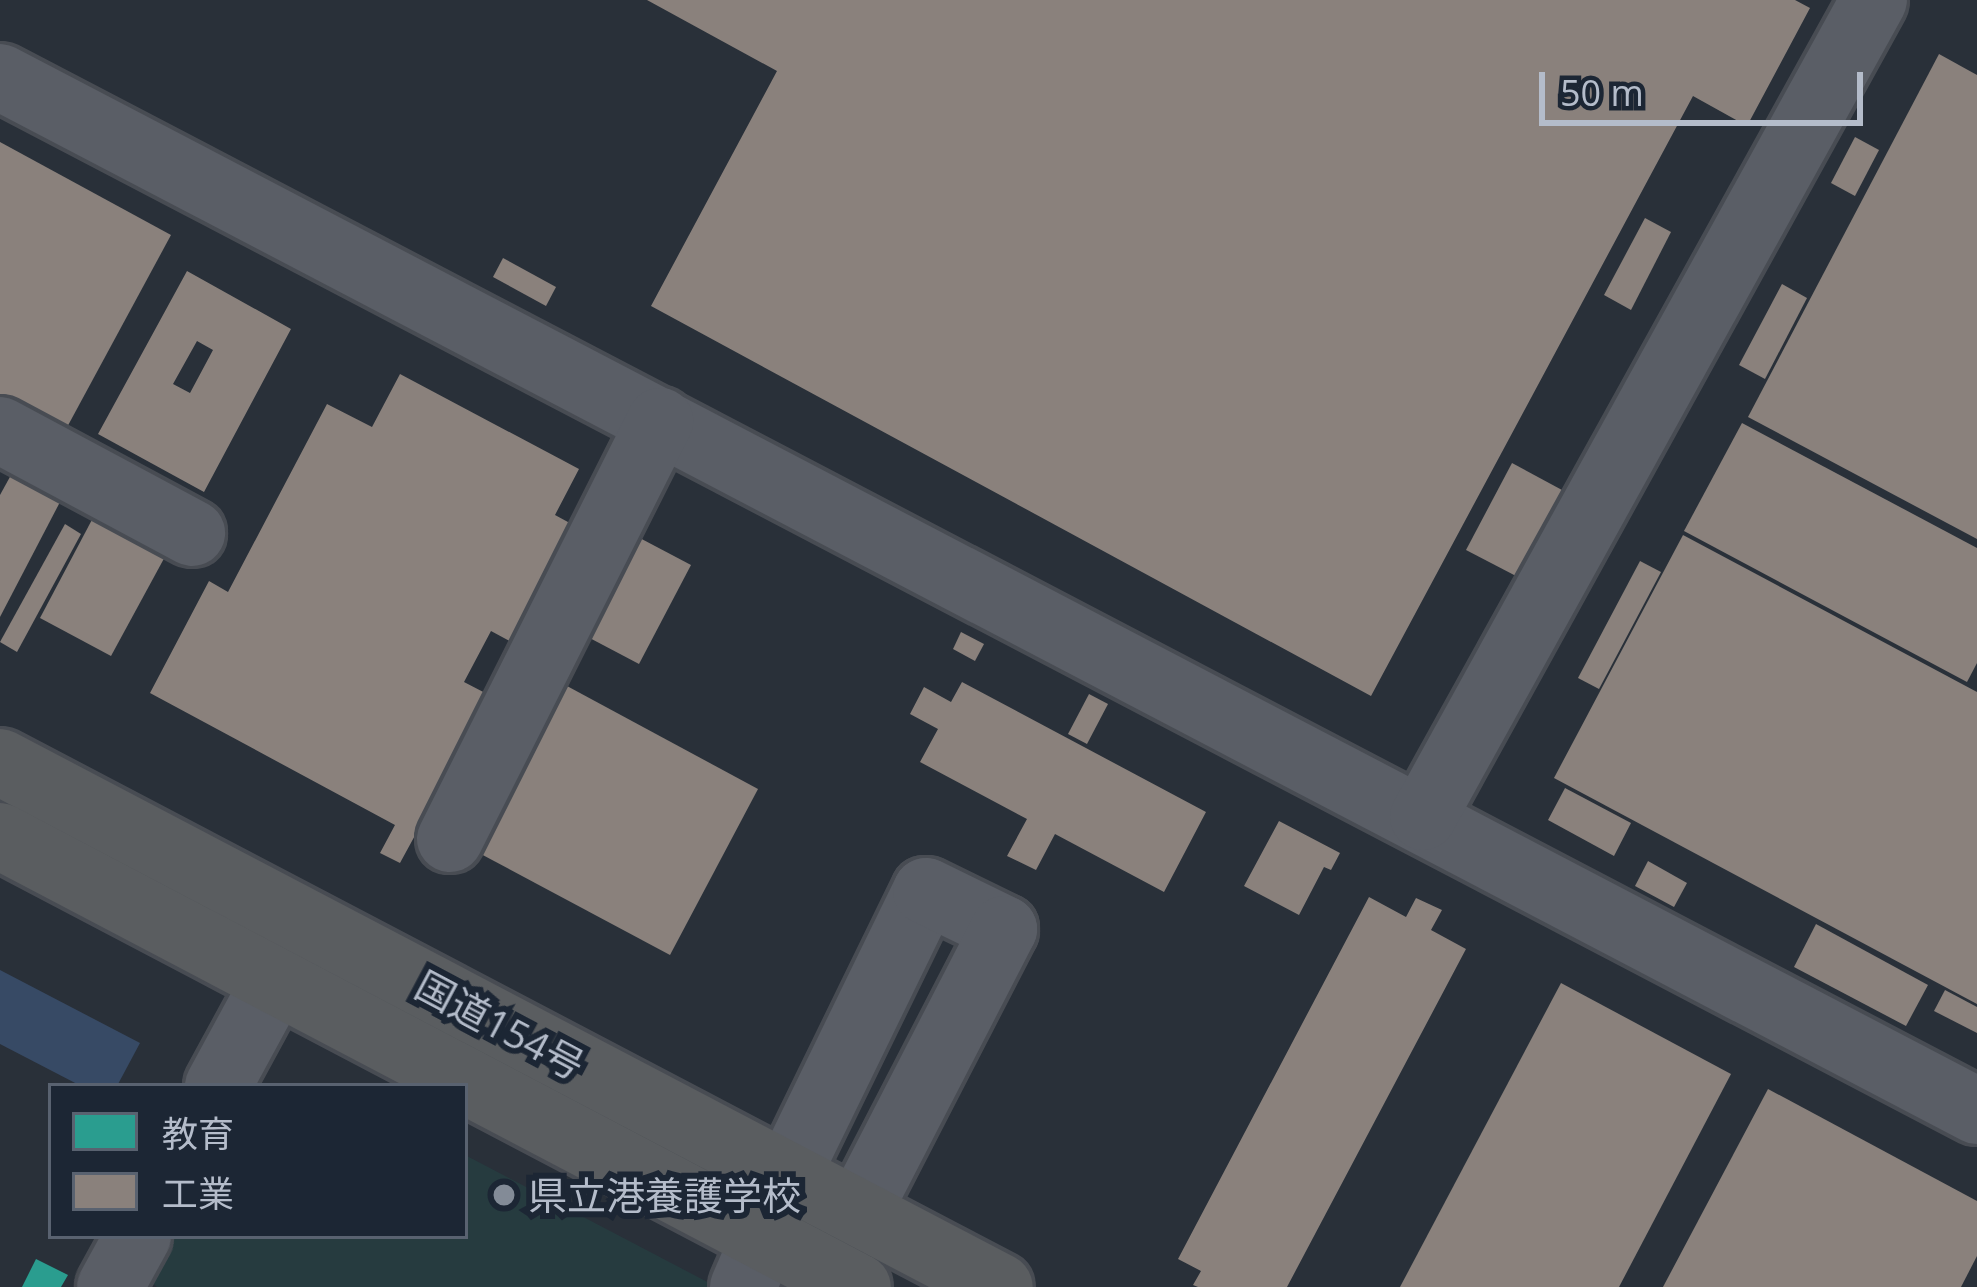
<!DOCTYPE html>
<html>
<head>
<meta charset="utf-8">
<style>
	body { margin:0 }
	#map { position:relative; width:1977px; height:1287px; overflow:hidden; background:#293039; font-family:"Open Sans","Noto Sans JP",sans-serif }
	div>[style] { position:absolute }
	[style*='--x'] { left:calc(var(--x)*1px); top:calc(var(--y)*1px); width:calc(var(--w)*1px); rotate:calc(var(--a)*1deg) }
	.green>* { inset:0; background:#263b3f }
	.water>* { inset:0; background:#374a65 }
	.schools>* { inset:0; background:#2a9d8f }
	.industry>* { inset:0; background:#8a817c }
	.roads { filter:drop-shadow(3px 0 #484c53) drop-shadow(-3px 0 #484c53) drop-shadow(0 3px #484c53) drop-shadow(0 -3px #484c53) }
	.minor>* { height:66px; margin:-33px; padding:0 33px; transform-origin:33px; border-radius:33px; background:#5a5e66 }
	.highway>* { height:66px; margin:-33px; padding:0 33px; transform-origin:33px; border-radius:33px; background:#5a5d60 }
	.dots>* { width:33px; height:33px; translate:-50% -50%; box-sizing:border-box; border:6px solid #1c2634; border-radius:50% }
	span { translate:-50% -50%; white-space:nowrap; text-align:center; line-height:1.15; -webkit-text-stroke:12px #1c2634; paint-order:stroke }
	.street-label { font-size:39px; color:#b4bcca }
	.poi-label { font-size:39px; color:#b4bcca }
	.left { translate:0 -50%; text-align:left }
	.legend { position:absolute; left:48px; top:1083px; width:420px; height:156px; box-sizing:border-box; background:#1c2634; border:3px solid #596270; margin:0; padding:15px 21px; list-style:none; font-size:36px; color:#b4bcca }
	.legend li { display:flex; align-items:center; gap:24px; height:60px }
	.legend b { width:60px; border:3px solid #596270 }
	.scale { position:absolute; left:1539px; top:72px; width:324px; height:54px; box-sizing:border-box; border:6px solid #b4bcca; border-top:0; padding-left:15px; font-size:36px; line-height:42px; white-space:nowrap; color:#b4bcca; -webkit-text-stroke:9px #1c2634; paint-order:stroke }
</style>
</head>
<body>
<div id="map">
	<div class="green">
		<i style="clip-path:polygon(465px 1155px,717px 1287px,157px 1287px,139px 1271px,157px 1236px,465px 1236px)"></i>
	</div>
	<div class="water">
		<i style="clip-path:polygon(0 970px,140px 1043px,117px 1086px,81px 1086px,0 1044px)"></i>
	</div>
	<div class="schools">
		<i style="clip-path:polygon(36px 1259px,68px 1275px,61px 1287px,22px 1287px)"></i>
	</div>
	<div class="industry">
		<i style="clip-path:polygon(647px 0,1795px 0,1810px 8px,1747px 126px,1693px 96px,1371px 696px,651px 306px,777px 71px)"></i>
		<i style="clip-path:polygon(1939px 54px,1977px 75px,1977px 539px,1748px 417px)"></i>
		<i style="clip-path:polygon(1855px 137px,1879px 150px,1855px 196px,1831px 183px)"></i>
		<i style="clip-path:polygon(0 142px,171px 235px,65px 431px,0 395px)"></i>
		<i style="clip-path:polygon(1645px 218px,1671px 232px,1631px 310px,1604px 295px)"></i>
		<i style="clip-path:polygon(503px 258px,556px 287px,546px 306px,493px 277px)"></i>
		<i style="clip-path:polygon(evenodd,187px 271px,291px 329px,204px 492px,98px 434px,187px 271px,197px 341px,213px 350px,190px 393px,173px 384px,197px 341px)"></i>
		<i style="clip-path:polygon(1782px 284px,1807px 298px,1765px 379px,1739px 365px)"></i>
		<i style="clip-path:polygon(400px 374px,579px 469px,555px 515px,579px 528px,517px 645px,491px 631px,464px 682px,491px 696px,400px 863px,380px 853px,395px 825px,150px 693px,209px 581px,228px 592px,327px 404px,372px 427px)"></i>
		<i style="clip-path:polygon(1742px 423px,1977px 548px,1977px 663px,1967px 682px,1684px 531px)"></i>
		<i style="clip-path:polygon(1512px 463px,1562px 490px,1516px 576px,1466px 550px)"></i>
		<i style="clip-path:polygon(11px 475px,60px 502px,0 617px,0 495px)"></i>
		<i style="clip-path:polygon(95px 514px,167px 553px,111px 656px,40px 618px)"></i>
		<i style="clip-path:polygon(65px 524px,81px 534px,17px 652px,0 642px)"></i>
		<i style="clip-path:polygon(1683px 535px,1977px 692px,1977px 1004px,1554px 778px)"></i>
		<i style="clip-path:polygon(636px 536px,691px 565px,639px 664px,584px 635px)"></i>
		<i style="clip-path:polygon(1640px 561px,1661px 572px,1599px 689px,1578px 678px)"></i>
		<i style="clip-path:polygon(961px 632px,984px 644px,975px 661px,953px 649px)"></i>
		<i style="clip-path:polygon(962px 682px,1206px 812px,1164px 892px,1055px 834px,1036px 870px,1007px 856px,1027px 819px,920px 762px,938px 729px,910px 714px,924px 687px,951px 702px)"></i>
		<i style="clip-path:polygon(567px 686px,758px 789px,670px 955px,479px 853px)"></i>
		<i style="clip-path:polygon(1089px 694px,1108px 704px,1087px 744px,1068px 734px)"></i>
		<i style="clip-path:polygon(1565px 788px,1631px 823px,1614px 856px,1548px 820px)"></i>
		<i style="clip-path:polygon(1279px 821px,1340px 853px,1331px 870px,1324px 867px,1299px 915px,1244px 886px)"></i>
		<i style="clip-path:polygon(1648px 861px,1687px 883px,1674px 907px,1635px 886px)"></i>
		<i style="clip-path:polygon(1369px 897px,1406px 917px,1416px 898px,1442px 910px,1431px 930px,1466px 949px,1287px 1287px,1198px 1287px,1193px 1285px,1201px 1271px,1178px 1259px)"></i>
		<i style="clip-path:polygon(1816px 924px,1928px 985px,1906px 1026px,1794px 967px)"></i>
		<i style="clip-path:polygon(1561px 983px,1731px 1074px,1619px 1287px,1400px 1287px)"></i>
		<i style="clip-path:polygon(1945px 990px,1977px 1007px,1977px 1033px,1934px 1011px)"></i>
		<i style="clip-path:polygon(1768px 1089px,1977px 1201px,1977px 1256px,1961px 1287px,1663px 1287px)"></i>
	</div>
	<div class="roads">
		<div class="minor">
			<i style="--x:0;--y:77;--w:2231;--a:27.61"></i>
			<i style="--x:0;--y:430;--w:218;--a:28.2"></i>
			<i style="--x:1423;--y:817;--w:933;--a:-61.1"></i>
			<i style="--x:450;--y:839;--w:468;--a:-63.3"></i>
			<i style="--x:218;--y:1086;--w:119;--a:-61.5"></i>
			<i style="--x:787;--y:1176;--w:317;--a:-64"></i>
			<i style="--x:926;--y:891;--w:87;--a:26"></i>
			<i style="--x:1004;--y:929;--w:318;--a:117.3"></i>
			<i style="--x:110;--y:1287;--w:58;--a:-61.2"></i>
			<i style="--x:743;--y:1287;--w:53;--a:-66.8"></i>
		</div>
		<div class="highway">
			<i style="--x:0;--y:762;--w:1129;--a:27.7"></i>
			<i style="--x:0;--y:836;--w:969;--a:27.73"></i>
		</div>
	</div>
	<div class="dots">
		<i style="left:504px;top:1195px;background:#838b97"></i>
	</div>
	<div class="street-label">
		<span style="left:500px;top:1025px;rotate:28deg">国道154号</span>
	</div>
	<div class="poi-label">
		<span class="left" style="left:528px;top:1195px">県立港養護学校</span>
	</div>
	<ul class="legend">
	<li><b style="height:33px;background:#2a9d8f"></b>教育</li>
	<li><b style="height:33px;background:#8a817c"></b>工業</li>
	</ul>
	<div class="scale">50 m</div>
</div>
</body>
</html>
